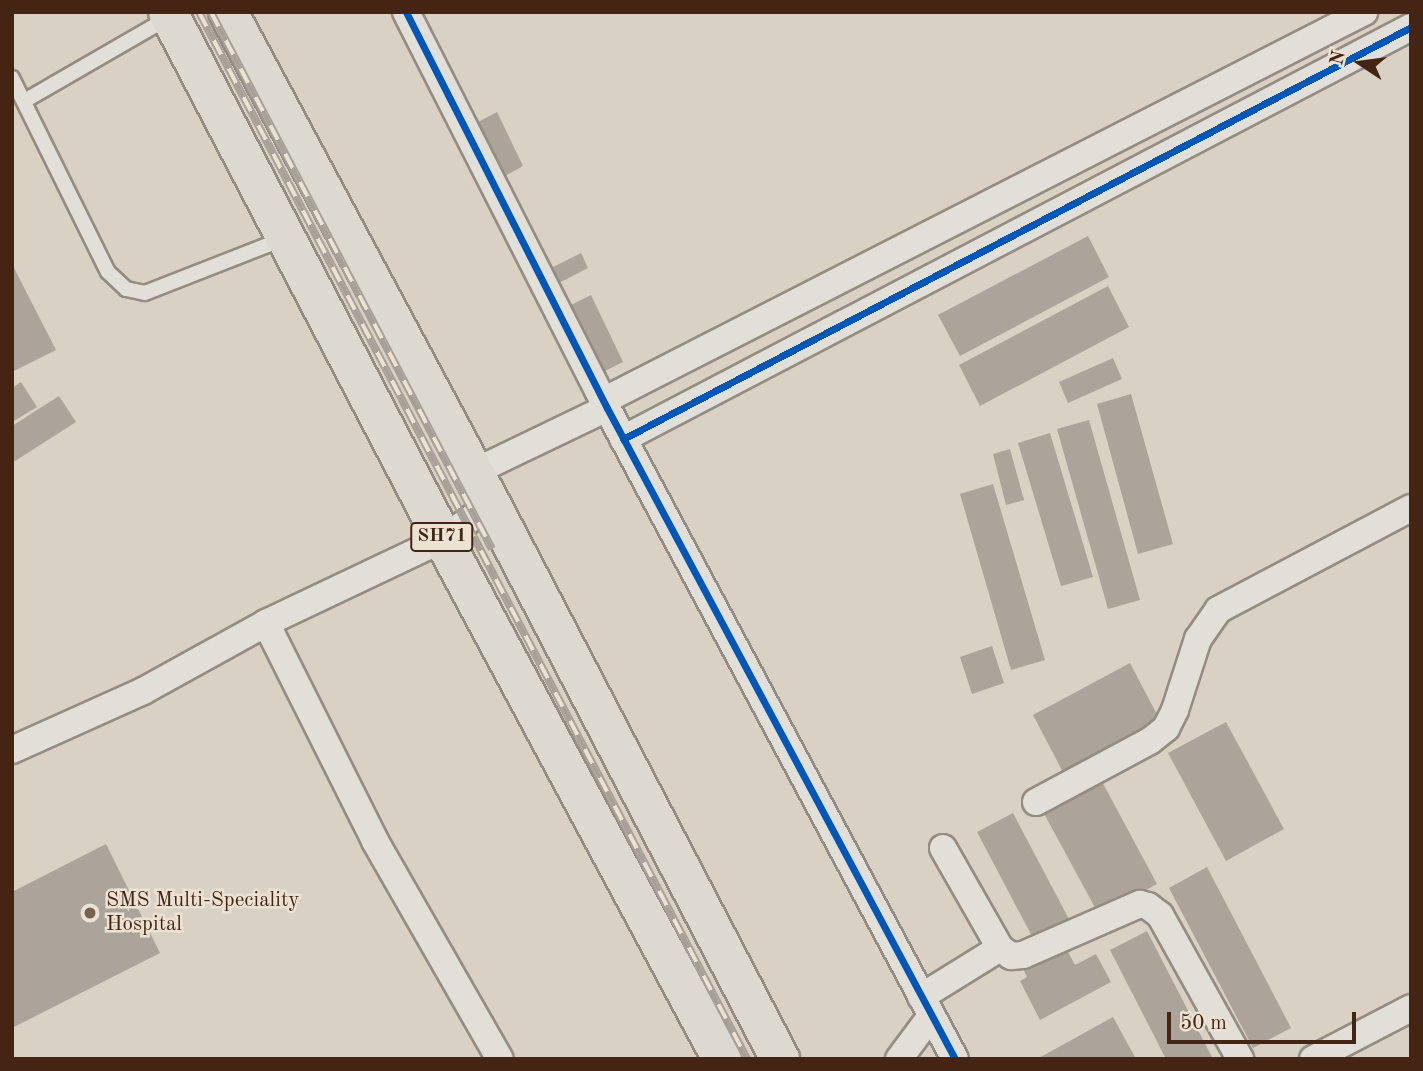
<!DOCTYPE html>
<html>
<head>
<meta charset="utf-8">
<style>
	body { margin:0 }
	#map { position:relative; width:1423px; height:1071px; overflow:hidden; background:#d9d1c4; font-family:"Old Standard TT",serif }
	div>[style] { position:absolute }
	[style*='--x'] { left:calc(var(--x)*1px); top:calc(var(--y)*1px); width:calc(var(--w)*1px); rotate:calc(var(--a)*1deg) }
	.building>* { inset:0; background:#aca49a }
	.roads { filter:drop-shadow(2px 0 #948c82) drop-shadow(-2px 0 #948c82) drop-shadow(0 2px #948c82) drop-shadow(0 -2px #948c82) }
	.service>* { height:14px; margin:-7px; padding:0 7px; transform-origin:7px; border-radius:7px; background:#e2ded8 }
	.minor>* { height:26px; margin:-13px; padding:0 13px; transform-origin:13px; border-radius:13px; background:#e2ded8 }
	.primary>* { height:38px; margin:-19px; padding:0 19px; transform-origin:19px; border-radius:19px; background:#ddd9d1 }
	.rail>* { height:8px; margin-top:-4px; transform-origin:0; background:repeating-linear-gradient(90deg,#ece2d3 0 16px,#a7a099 0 32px); box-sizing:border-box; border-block:2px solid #a7a099 }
	.cycleway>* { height:7px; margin:-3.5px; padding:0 3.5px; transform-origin:3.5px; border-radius:3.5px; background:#0057b8 }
	.dots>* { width:19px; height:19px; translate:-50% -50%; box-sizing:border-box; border:4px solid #ece2d3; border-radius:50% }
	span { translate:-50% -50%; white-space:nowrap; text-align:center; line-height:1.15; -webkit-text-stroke:5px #ece2d3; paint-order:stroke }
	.shield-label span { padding:2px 5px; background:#ece2d3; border:2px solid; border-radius:5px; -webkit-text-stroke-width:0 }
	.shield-label { font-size:19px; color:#442412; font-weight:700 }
	.poi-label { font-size:21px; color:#442412 }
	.left { translate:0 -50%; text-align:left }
	.frame { position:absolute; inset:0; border:14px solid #442412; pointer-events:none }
	.north { position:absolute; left:1325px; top:28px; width:70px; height:70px; -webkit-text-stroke:5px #ece2d3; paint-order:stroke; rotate:283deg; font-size:19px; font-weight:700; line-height:28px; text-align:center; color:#442412 }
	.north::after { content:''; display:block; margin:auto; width:24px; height:32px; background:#442412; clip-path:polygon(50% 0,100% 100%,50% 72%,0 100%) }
	.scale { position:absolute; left:1167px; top:1012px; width:189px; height:32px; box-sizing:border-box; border:4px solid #442412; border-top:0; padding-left:9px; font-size:21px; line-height:24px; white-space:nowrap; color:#442412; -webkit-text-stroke:5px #ece2d3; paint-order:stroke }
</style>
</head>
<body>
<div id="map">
	<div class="building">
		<i style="clip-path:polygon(497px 112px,523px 166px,503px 177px,476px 123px)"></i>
		<i style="clip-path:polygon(1088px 236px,1109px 277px,960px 356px,938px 315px)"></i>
		<i style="clip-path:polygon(581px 253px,588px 268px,557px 284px,549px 269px)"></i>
		<i style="clip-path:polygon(12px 264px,56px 350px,12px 372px)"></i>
		<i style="clip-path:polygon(1108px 286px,1129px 327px,980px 406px,959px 365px)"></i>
		<i style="clip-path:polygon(591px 295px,623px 362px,601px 373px,569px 306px)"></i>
		<i style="clip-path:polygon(1113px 358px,1122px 379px,1068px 403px,1059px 382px)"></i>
		<i style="clip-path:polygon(21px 382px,37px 407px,12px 422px,12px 388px)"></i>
		<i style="clip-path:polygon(1131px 394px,1173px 544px,1138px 554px,1097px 404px)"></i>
		<i style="clip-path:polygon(59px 396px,76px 422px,12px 463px,12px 426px)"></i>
		<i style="clip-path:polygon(1089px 420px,1140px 600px,1108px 609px,1057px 429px)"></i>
		<i style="clip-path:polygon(1050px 433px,1093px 577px,1061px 586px,1018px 443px)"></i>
		<i style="clip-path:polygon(1010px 449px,1024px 500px,1006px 505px,993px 454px)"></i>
		<i style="clip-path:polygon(993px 484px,1045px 660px,1011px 670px,960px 494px)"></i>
		<i style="clip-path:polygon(992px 646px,1004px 683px,972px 694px,960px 657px)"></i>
		<i style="clip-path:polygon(1130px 663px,1162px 724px,1065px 776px,1033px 715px)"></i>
		<i style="clip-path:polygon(1226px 722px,1284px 829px,1226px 861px,1168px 753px)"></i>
		<i style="clip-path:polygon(1099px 776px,1157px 884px,1099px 915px,1041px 808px)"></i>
		<i style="clip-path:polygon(1013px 813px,1070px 921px,1034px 940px,977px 832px)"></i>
		<i style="clip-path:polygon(106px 844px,160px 953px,12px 1028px,12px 892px)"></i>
		<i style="clip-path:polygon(1207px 867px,1291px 1028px,1253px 1048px,1169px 888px)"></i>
		<i style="clip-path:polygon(1147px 931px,1213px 1059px,1166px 1059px,1110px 950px)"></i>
		<i style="clip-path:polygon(1065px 946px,1075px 965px,1096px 954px,1111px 982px,1040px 1020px,1020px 981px,1027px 977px,1023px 969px)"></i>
		<i style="clip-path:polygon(1113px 1017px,1136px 1059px,1037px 1059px)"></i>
	</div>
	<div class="roads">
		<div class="service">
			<i style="--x:12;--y:78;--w:216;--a:63.7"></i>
			<i style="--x:108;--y:272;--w:25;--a:43"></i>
			<i style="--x:126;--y:289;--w:19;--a:12"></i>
			<i style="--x:145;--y:293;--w:148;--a:-21.4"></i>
			<i style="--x:26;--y:100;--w:166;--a:-30"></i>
		</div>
		<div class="minor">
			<i style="--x:406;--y:12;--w:444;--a:63.1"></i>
			<i style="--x:607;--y:408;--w:738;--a:61.87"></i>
			<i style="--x:603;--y:401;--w:855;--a:-27.07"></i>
			<i style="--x:623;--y:439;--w:889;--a:-27.6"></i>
			<i style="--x:474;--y:472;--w:148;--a:-25.7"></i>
			<i style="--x:266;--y:623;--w:244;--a:63.4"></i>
			<i style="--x:375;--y:841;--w:251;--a:60.2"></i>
			<i style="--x:12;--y:750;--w:144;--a:-24.2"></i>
			<i style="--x:143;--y:691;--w:141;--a:-28.9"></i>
			<i style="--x:266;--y:623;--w:196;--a:-25.4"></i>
			<i style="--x:443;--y:539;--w:59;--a:-36.1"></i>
			<i style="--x:1036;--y:802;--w:129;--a:-28.2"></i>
			<i style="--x:1150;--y:741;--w:21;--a:-39"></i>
			<i style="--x:1166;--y:728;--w:20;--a:-63"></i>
			<i style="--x:1175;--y:710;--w:75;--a:-72.1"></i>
			<i style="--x:1198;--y:639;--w:35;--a:-55"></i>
			<i style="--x:1218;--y:610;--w:218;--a:-27.9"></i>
			<i style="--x:943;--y:848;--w:115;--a:60.3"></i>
			<i style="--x:921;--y:997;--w:93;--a:-31.8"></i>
			<i style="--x:1000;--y:948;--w:14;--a:36"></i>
			<i style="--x:1011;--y:956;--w:12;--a:-5"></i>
			<i style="--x:1023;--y:955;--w:128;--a:-23.6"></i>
			<i style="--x:1140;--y:904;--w:8;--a:14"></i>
			<i style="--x:1148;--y:906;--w:15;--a:37"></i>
			<i style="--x:1160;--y:915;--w:165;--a:60.9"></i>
			<i style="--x:899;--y:1059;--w:54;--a:-53.3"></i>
			<i style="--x:1313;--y:1059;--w:110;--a:-27.5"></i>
		</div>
		<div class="primary">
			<i style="--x:168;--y:12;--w:594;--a:62.44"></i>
			<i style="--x:443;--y:539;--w:590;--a:61.78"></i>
			<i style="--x:228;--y:12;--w:558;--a:61.87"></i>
			<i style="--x:491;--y:504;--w:626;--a:62.49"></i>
		</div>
	</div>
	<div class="rail">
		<i style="--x:199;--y:12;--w:1182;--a:62.37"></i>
		<i style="--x:211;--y:12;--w:606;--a:62.38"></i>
	</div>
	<div class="cycleway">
		<i style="--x:406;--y:12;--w:444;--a:63.1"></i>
		<i style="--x:607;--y:408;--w:738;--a:61.87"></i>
		<i style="--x:623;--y:439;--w:889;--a:-27.6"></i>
	</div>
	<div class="dots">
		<i style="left:90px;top:913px;background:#786150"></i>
	</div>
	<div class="shield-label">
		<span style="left:442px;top:537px">SH71</span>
	</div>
	<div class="poi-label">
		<span class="left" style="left:106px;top:913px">SMS Multi-Speciality<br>Hospital</span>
	</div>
	<div class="frame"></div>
	<div class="north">N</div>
	<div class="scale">50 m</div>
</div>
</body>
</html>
